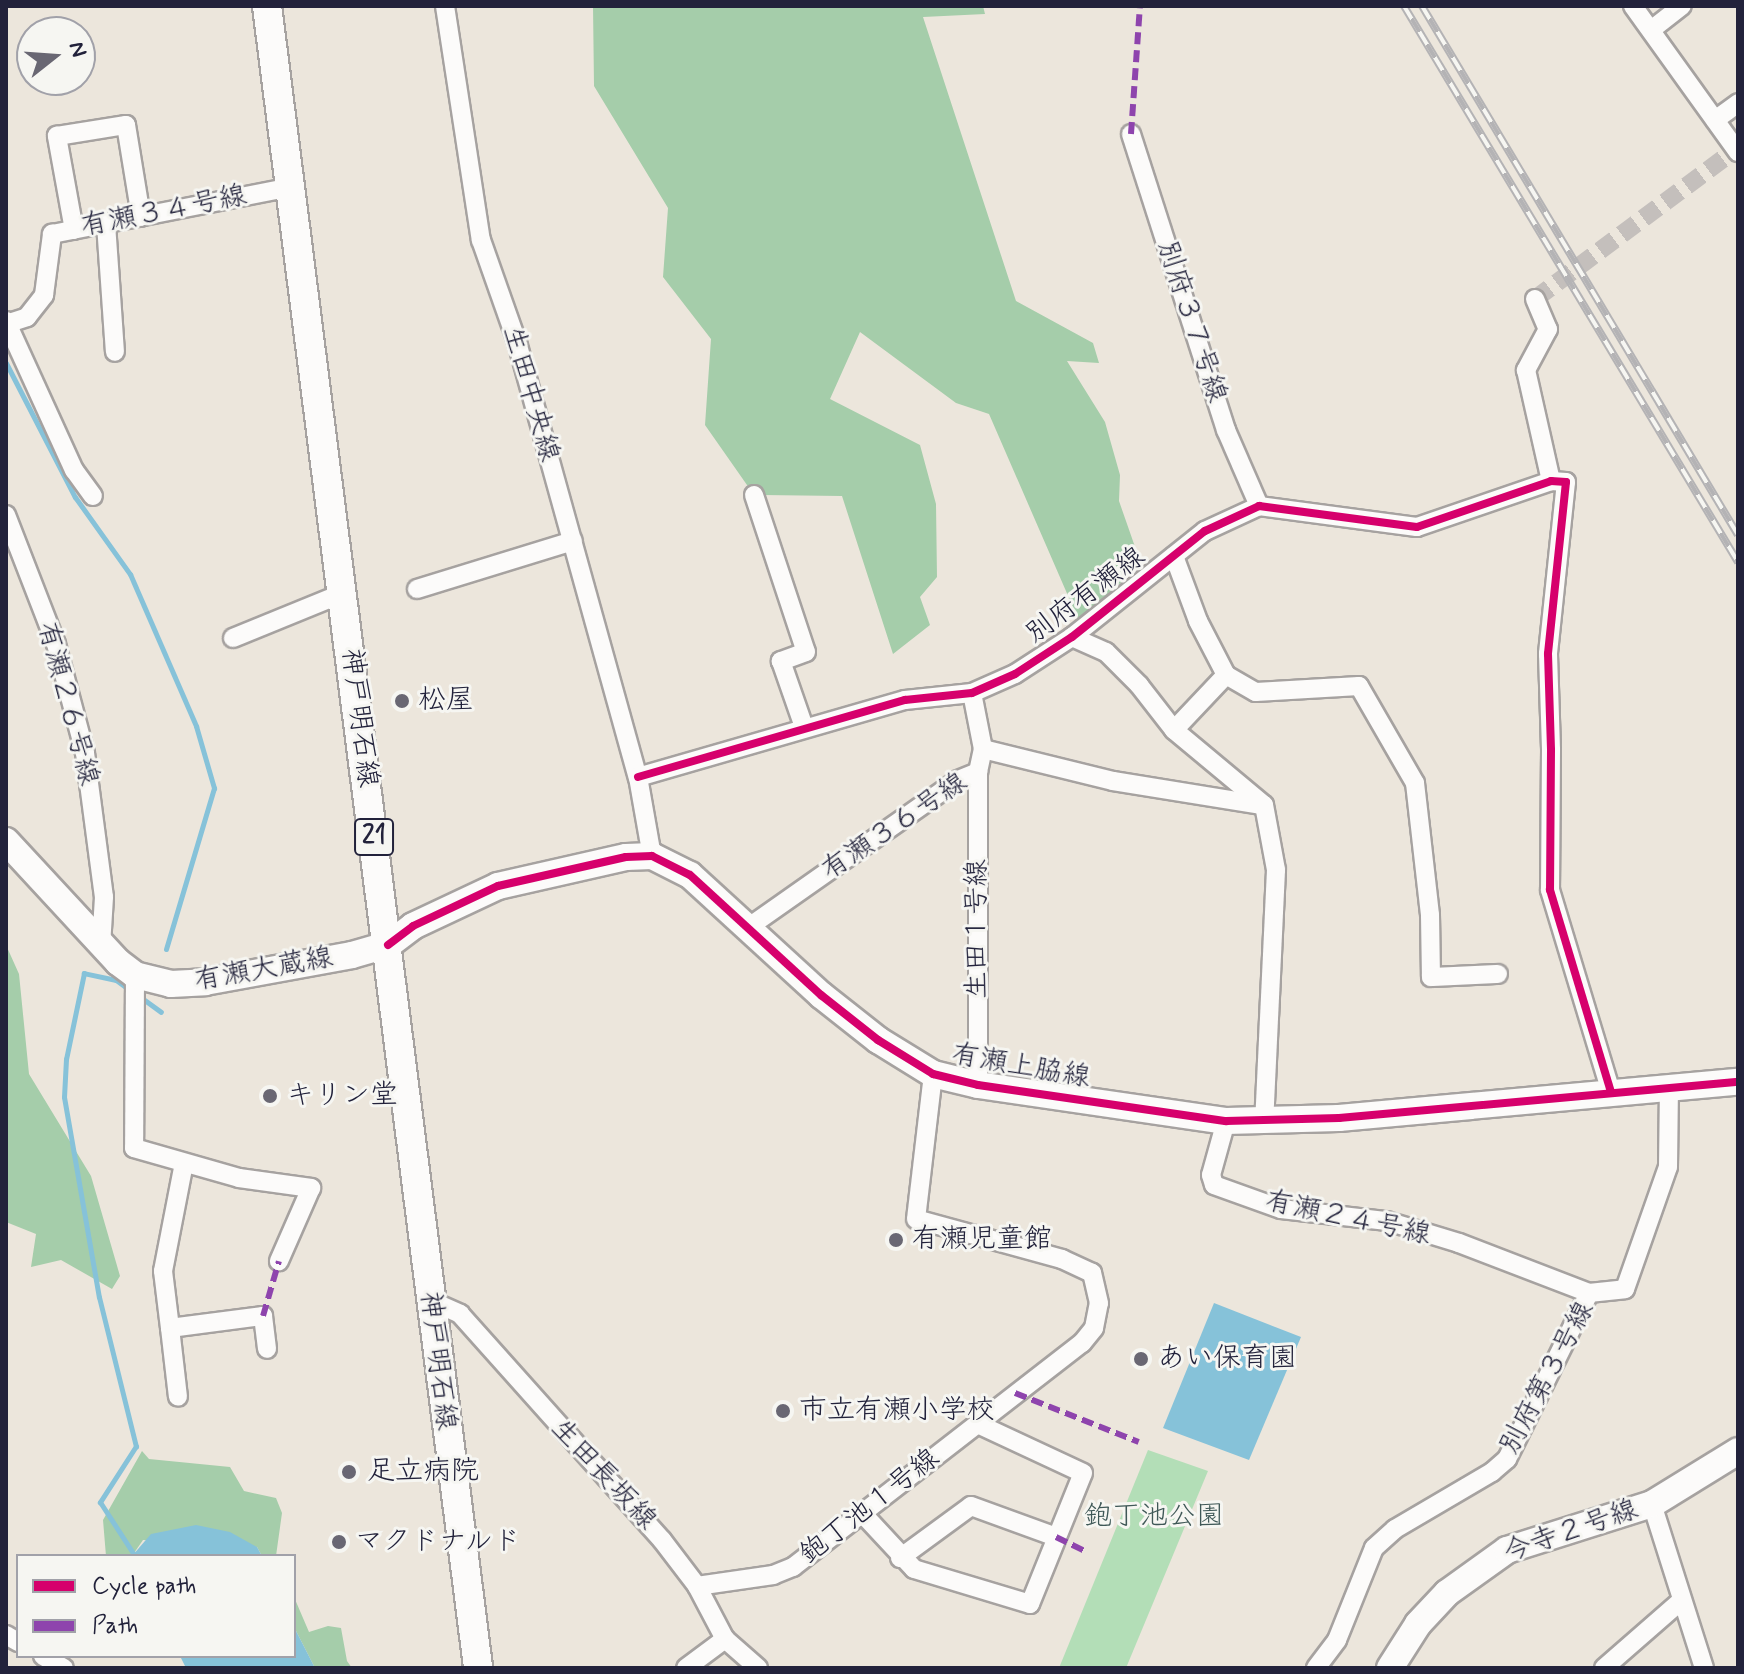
<!DOCTYPE html>
<html>
<head>
<meta charset="utf-8">
<style>
	body { margin:0 }
	#map { position:relative; width:1744px; height:1674px; overflow:hidden; background:#ece6dc; font-family:Mynerve,"Klee One",sans-serif }
	div>[style] { position:absolute }
	[style*='--x'] { left:calc(var(--x)*1px); top:calc(var(--y)*1px); width:calc(var(--w)*1px); rotate:calc(var(--a)*1deg) }
	.green>* { inset:0; background:#b3deb7 }
	.forest>* { inset:0; background:#a5cdaa }
	.water>* { inset:0; background:#86c2d9 }
	.stream>* { height:5px; margin:-2.5px; padding:0 2.5px; transform-origin:2.5px; border-radius:2.5px; background:#86c2d9 }
	.street-tunnel>* { height:18px; margin-top:-9px; transform-origin:0; background:repeating-linear-gradient(90deg,#c4bfbc 0 18px,transparent 0 27px) }
	.roads { filter:drop-shadow(2px 0 #a6a2a0) drop-shadow(-2px 0 #a6a2a0) drop-shadow(0 2px #a6a2a0) drop-shadow(0 -2px #a6a2a0) }
	.street>* { height:18px; margin:-9px; padding:0 9px; transform-origin:9px; border-radius:9px; background:#fcfbfa }
	.secondary>* { height:26px; margin:-13px; padding:0 13px; transform-origin:13px; border-radius:13px; background:#fcfbfa }
	.primary>* { height:28px; margin:-14px; padding:0 14px; transform-origin:14px; border-radius:14px; background:#fcfbfa }
	.rail>* { height:8px; margin-top:-4px; transform-origin:0; background:repeating-linear-gradient(90deg,#f6f6f2 0 15px,#b4b3b5 0 30px); box-sizing:border-box; border-block:2px solid #b4b3b5 }
	.quiet>* { height:6px; margin-top:-3px; transform-origin:0; background:repeating-linear-gradient(90deg,#8e44ad 0 12px,transparent 0 18px) }
	.cycleway>* { height:8px; margin:-4px; padding:0 4px; transform-origin:4px; border-radius:4px; background:#d6006c }
	.dots>* { width:22px; height:22px; translate:-50% -50%; box-sizing:border-box; border:4px solid #f6f6f2; border-radius:50% }
	span { translate:-50% -50%; white-space:nowrap; text-align:center; line-height:1.15; -webkit-text-stroke:6px #f6f6f2; paint-order:stroke }
	.shield-label span { padding:2px 6px; background:#f6f6f2; border:2px solid; border-radius:6px; -webkit-text-stroke-width:0 }
	.shield-label { font-size:26px; color:#22223b; font-weight:700 }
	.street-label { font-size:28px; color:#22223b }
	.poi-label { font-size:28px; color:#22223b }
	.left { translate:0 -50%; text-align:left }
	.park-label { font-size:28px; color:#3f5857 }
	.frame { position:absolute; inset:0; border:8px solid #22223b; pointer-events:none }
	.legend { position:absolute; left:16px; top:1554px; width:280px; height:104px; box-sizing:border-box; background:#f6f6f2; border:2px solid #a1a1a9; margin:0; padding:10px 14px; list-style:none; font-size:24px; color:#22223b }
	.legend li { display:flex; align-items:center; gap:16px; height:40px }
	.legend b { width:40px; border:2px solid #a1a1a9 }
	.north { position:absolute; left:16px; top:16px; width:80px; height:80px; box-sizing:border-box; background:#f6f6f2; border:2px solid #a1a1a9; border-radius:50%; rotate:73deg; font-size:22px; font-weight:700; line-height:32px; text-align:center; color:#22223b }
	.north::after { content:''; display:block; margin:auto; width:28px; height:36px; background:#696773; clip-path:polygon(50% 0,100% 100%,50% 72%,0 100%) }
</style>
</head>
<body>
<div id="map">
	<div class="green">
		<i style="clip-path:polygon(1148px 1450px,1208px 1471px,1126px 1668px,1059px 1668px)"></i>
	</div>
	<div class="forest">
		<i style="clip-path:polygon(593px 6px,983px 6px,985px 14px,923px 17px,1016px 301px,1093px 343px,1099px 363px,1067px 361px,1105px 422px,1120px 475px,1119px 501px,1141px 564px,1079px 621px,989px 414px,956px 403px,860px 332px,830px 399px,920px 445px,936px 504px,937px 577px,920px 597px,930px 625px,893px 654px,842px 496px,754px 495px,705px 425px,711px 339px,663px 277px,668px 208px,594px 86px)"></i>
		<i style="clip-path:polygon(6px 945px,19px 974px,29px 1074px,91px 1176px,120px 1276px,112px 1289px,61px 1260px,31px 1267px,36px 1234px,6px 1222px)"></i>
		<i style="clip-path:polygon(142px 1451px,149px 1459px,230px 1467px,244px 1491px,276px 1498px,282px 1513px,276px 1556px,262px 1556px,257px 1547px,143px 1540px,132px 1556px,106px 1556px,103px 1520px)"></i>
		<i style="clip-path:polygon(294px 1597px,309px 1632px,328px 1626px,341px 1628px,347px 1661px,352px 1668px,315px 1668px,294px 1627px)"></i>
	</div>
	<div class="water">
		<i style="clip-path:polygon(1214px 1303px,1301px 1337px,1249px 1460px,1163px 1428px)"></i>
		<i style="clip-path:polygon(196px 1525px,230px 1532px,257px 1547px,262px 1556px,132px 1556px,151px 1534px)"></i>
		<i style="clip-path:polygon(294px 1627px,315px 1668px,186px 1668px,180px 1656px,294px 1656px)"></i>
	</div>
	<div class="stream">
		<i style="--x:6;--y:363;--w:151;--a:62.8"></i>
		<i style="--x:75;--y:497;--w:95;--a:54.5"></i>
		<i style="--x:130;--y:574;--w:166;--a:66.5"></i>
		<i style="--x:196;--y:726;--w:65;--a:73.8"></i>
		<i style="--x:214;--y:788;--w:168;--a:106.6"></i>
		<i style="--x:131;--y:991;--w:19;--a:-144"></i>
		<i style="--x:116;--y:980;--w:33;--a:-168"></i>
		<i style="--x:84;--y:973;--w:88;--a:101.8"></i>
		<i style="--x:66;--y:1059;--w:38;--a:93"></i>
		<i style="--x:64;--y:1097;--w:203;--a:80.1"></i>
		<i style="--x:99;--y:1297;--w:154;--a:76.1"></i>
		<i style="--x:136;--y:1446;--w:67;--a:122.7"></i>
		<i style="--x:100;--y:1502;--w:64;--a:57.1"></i>
		<i style="--x:139;--y:996;--w:27;--a:36"></i>
	</div>
	<div class="street-tunnel">
		<i style="--x:1535;--y:299;--w:251;--a:-36.7"></i>
	</div>
	<div class="roads">
		<div class="street">
			<i style="--x:445;--y:6;--w:237;--a:81.3"></i>
			<i style="--x:481;--y:240;--w:108;--a:70.6"></i>
			<i style="--x:517;--y:342;--w:452;--a:74.5"></i>
			<i style="--x:638;--y:777;--w:80;--a:80"></i>
			<i style="--x:1633;--y:6;--w:180;--a:54.3"></i>
			<i style="--x:1651;--y:30;--w:39;--a:-38"></i>
			<i style="--x:1715;--y:120;--w:29;--a:-36"></i>
			<i style="--x:1131;--y:134;--w:311;--a:72.2"></i>
			<i style="--x:1226;--y:430;--w:83;--a:66.5"></i>
			<i style="--x:106;--y:224;--w:128;--a:86"></i>
			<i style="--x:74;--y:230;--w:96;--a:-100.3"></i>
			<i style="--x:57;--y:136;--w:70;--a:-9.1"></i>
			<i style="--x:126;--y:125;--w:93;--a:80.7"></i>
			<i style="--x:1535;--y:299;--w:33;--a:67"></i>
			<i style="--x:1548;--y:329;--w:47;--a:118.2"></i>
			<i style="--x:1526;--y:370;--w:114;--a:77.3"></i>
			<i style="--x:6;--y:321;--w:164;--a:65.5"></i>
			<i style="--x:74;--y:470;--w:32;--a:54"></i>
			<i style="--x:6;--y:324;--w:22;--a:-18"></i>
			<i style="--x:27;--y:317;--w:28;--a:-52"></i>
			<i style="--x:44;--y:295;--w:62;--a:-82.5"></i>
			<i style="--x:52;--y:234;--w:244;--a:-11.1"></i>
			<i style="--x:754;--y:495;--w:165;--a:71.7"></i>
			<i style="--x:806;--y:652;--w:27;--a:160"></i>
			<i style="--x:781;--y:661;--w:70;--a:70.8"></i>
			<i style="--x:6;--y:515;--w:138;--a:68.8"></i>
			<i style="--x:56;--y:644;--w:113;--a:75.1"></i>
			<i style="--x:85;--y:753;--w:145;--a:82.5"></i>
			<i style="--x:104;--y:897;--w:49;--a:93.5"></i>
			<i style="--x:1174;--y:556;--w:69;--a:69.7"></i>
			<i style="--x:1198;--y:621;--w:61;--a:62.6"></i>
			<i style="--x:1226;--y:675;--w:34;--a:30"></i>
			<i style="--x:1256;--y:692;--w:103;--a:-3.3"></i>
			<i style="--x:1359;--y:686;--w:112;--a:60"></i>
			<i style="--x:1415;--y:783;--w:133;--a:83.5"></i>
			<i style="--x:1430;--y:915;--w:62;--a:89.1"></i>
			<i style="--x:1431;--y:977;--w:67;--a:-2.6"></i>
			<i style="--x:417;--y:589;--w:163;--a:-17.1"></i>
			<i style="--x:1072;--y:637;--w:37;--a:24"></i>
			<i style="--x:1106;--y:652;--w:47;--a:45"></i>
			<i style="--x:1139;--y:685;--w:57;--a:52.1"></i>
			<i style="--x:1174;--y:730;--w:117;--a:39.8"></i>
			<i style="--x:1264;--y:805;--w:66;--a:79.5"></i>
			<i style="--x:1276;--y:870;--w:250;--a:92.7"></i>
			<i style="--x:233;--y:638;--w:119;--a:-22.2"></i>
			<i style="--x:1174;--y:730;--w:76;--a:-46.6"></i>
			<i style="--x:983;--y:749;--w:134;--a:13.8"></i>
			<i style="--x:1113;--y:781;--w:151;--a:9.2"></i>
			<i style="--x:638;--y:777;--w:278;--a:-16.1"></i>
			<i style="--x:905;--y:700;--w:67;--a:-6"></i>
			<i style="--x:972;--y:693;--w:47;--a:-23.8"></i>
			<i style="--x:1015;--y:674;--w:68;--a:-33"></i>
			<i style="--x:1072;--y:637;--w:170;--a:-38.6"></i>
			<i style="--x:1205;--y:531;--w:60;--a:-24.8"></i>
			<i style="--x:1259;--y:506;--w:159;--a:7.6"></i>
			<i style="--x:1417;--y:527;--w:142;--a:-18.9"></i>
			<i style="--x:1551;--y:481;--w:15;--a:4"></i>
			<i style="--x:1566;--y:482;--w:173;--a:96"></i>
			<i style="--x:1548;--y:654;--w:96;--a:88.2"></i>
			<i style="--x:1551;--y:750;--w:140;--a:90.4"></i>
			<i style="--x:1550;--y:890;--w:211;--a:73.2"></i>
			<i style="--x:746;--y:929;--w:259;--a:-35.1"></i>
			<i style="--x:958;--y:780;--w:22;--a:-22"></i>
			<i style="--x:978;--y:772;--w:24;--a:-78"></i>
			<i style="--x:983;--y:749;--w:57;--a:-101.1"></i>
			<i style="--x:135;--y:975;--w:173;--a:90.3"></i>
			<i style="--x:134;--y:1148;--w:109;--a:15.9"></i>
			<i style="--x:239;--y:1178;--w:73;--a:7.9"></i>
			<i style="--x:311;--y:1188;--w:80;--a:113.7"></i>
			<i style="--x:978;--y:1085;--w:313;--a:-90"></i>
			<i style="--x:1226;--y:1121;--w:56;--a:105.5"></i>
			<i style="--x:1211;--y:1175;--w:10;--a:73"></i>
			<i style="--x:1214;--y:1185;--w:71;--a:19.7"></i>
			<i style="--x:1281;--y:1209;--w:107;--a:6.5"></i>
			<i style="--x:1387;--y:1221;--w:75;--a:17"></i>
			<i style="--x:1459;--y:1243;--w:139;--a:21"></i>
			<i style="--x:184;--y:1163;--w:110;--a:101"></i>
			<i style="--x:163;--y:1271;--w:57;--a:83"></i>
			<i style="--x:170;--y:1328;--w:94;--a:-7.4"></i>
			<i style="--x:263;--y:1316;--w:33;--a:83"></i>
			<i style="--x:429;--y:1300;--w:34;--a:24"></i>
			<i style="--x:460;--y:1314;--w:303;--a:48.2"></i>
			<i style="--x:662;--y:1540;--w:58;--a:52.7"></i>
			<i style="--x:697;--y:1586;--w:60;--a:62.2"></i>
			<i style="--x:725;--y:1639;--w:44;--a:41.3"></i>
			<i style="--x:170;--y:1328;--w:69;--a:83.4"></i>
			<i style="--x:1652;--y:1504;--w:172;--a:72.4"></i>
			<i style="--x:862;--y:1513;--w:76;--a:47.1"></i>
			<i style="--x:914;--y:1569;--w:121;--a:16.8"></i>
			<i style="--x:1030;--y:1604;--w:141;--a:-68"></i>
			<i style="--x:1083;--y:1473;--w:116;--a:-155"></i>
			<i style="--x:900;--y:1558;--w:88;--a:-36.2"></i>
			<i style="--x:971;--y:1506;--w:90;--a:20"></i>
			<i style="--x:697;--y:1586;--w:77;--a:-8.2"></i>
			<i style="--x:773;--y:1575;--w:22;--a:-22"></i>
			<i style="--x:793;--y:1567;--w:366;--a:-37.8"></i>
			<i style="--x:1082;--y:1343;--w:19;--a:-51"></i>
			<i style="--x:1094;--y:1328;--w:25;--a:-79"></i>
			<i style="--x:1099;--y:1303;--w:31;--a:-103"></i>
			<i style="--x:1092;--y:1273;--w:33;--a:-155"></i>
			<i style="--x:1062;--y:1259;--w:151;--a:-164.7"></i>
			<i style="--x:916;--y:1219;--w:146;--a:-83.3"></i>
			<i style="--x:6;--y:1635;--w:14;--a:30"></i>
			<i style="--x:43;--y:1656;--w:24;--a:30"></i>
			<i style="--x:686;--y:1668;--w:49;--a:-36.6"></i>
			<i style="--x:1316;--y:1668;--w:35;--a:-53"></i>
			<i style="--x:1337;--y:1640;--w:99;--a:-68.1"></i>
			<i style="--x:1374;--y:1548;--w:28;--a:-42"></i>
			<i style="--x:1395;--y:1529;--w:113;--a:-30.4"></i>
			<i style="--x:1492;--y:1472;--w:20;--a:-41"></i>
			<i style="--x:1507;--y:1459;--w:185;--a:-63.7"></i>
			<i style="--x:1589;--y:1293;--w:36;--a:-6"></i>
			<i style="--x:1625;--y:1289;--w:129;--a:-70.6"></i>
			<i style="--x:1668;--y:1167;--w:79;--a:-89.3"></i>
			<i style="--x:1604;--y:1668;--w:103;--a:-41.1"></i>
		</div>
		<div class="secondary">
			<i style="--x:6;--y:841;--w:165;--a:47.2"></i>
			<i style="--x:118;--y:962;--w:21;--a:37"></i>
			<i style="--x:135;--y:975;--w:37;--a:14"></i>
			<i style="--x:171;--y:984;--w:34;--a:-3"></i>
			<i style="--x:205;--y:982;--w:149;--a:-10.4"></i>
			<i style="--x:352;--y:955;--w:37;--a:-16"></i>
			<i style="--x:388;--y:945;--w:31;--a:-37"></i>
			<i style="--x:413;--y:926;--w:94;--a:-25.2"></i>
			<i style="--x:498;--y:886;--w:131;--a:-12.8"></i>
			<i style="--x:626;--y:857;--w:26;--a:-2"></i>
			<i style="--x:652;--y:856;--w:42;--a:26.6"></i>
			<i style="--x:690;--y:875;--w:178;--a:42.5"></i>
			<i style="--x:821;--y:995;--w:73;--a:38.3"></i>
			<i style="--x:878;--y:1040;--w:65;--a:31.7"></i>
			<i style="--x:933;--y:1074;--w:46;--a:13.7"></i>
			<i style="--x:978;--y:1085;--w:251;--a:8.3"></i>
			<i style="--x:1226;--y:1121;--w:113;--a:-1.5"></i>
			<i style="--x:1339;--y:1118;--w:401;--a:-5.2"></i>
			<i style="--x:1390;--y:1668;--w:52;--a:-57.5"></i>
			<i style="--x:1418;--y:1624;--w:42;--a:-46.9"></i>
			<i style="--x:1447;--y:1593;--w:74;--a:-35.6"></i>
			<i style="--x:1507;--y:1550;--w:152;--a:-17.6"></i>
			<i style="--x:1652;--y:1504;--w:101;--a:-31.6"></i>
		</div>
		<div class="primary">
			<i style="--x:267;--y:6;--w:1675;--a:82.76"></i>
		</div>
	</div>
	<div class="rail">
		<i style="--x:1404;--y:6;--w:649;--a:59.01"></i>
		<i style="--x:1422;--y:6;--w:616;--a:59.15"></i>
	</div>
	<div class="quiet">
		<i style="--x:1131;--y:134;--w:128;--a:-86"></i>
		<i style="--x:263;--y:1316;--w:57;--a:-73.8"></i>
		<i style="--x:1015;--y:1393;--w:133;--a:21.6"></i>
		<i style="--x:1056;--y:1537;--w:34;--a:26"></i>
	</div>
	<div class="cycleway">
		<i style="--x:638;--y:777;--w:278;--a:-16.1"></i>
		<i style="--x:905;--y:700;--w:67;--a:-6"></i>
		<i style="--x:972;--y:693;--w:47;--a:-23.8"></i>
		<i style="--x:1015;--y:674;--w:68;--a:-33"></i>
		<i style="--x:1072;--y:637;--w:170;--a:-38.6"></i>
		<i style="--x:1205;--y:531;--w:60;--a:-24.8"></i>
		<i style="--x:1259;--y:506;--w:159;--a:7.6"></i>
		<i style="--x:1417;--y:527;--w:142;--a:-18.9"></i>
		<i style="--x:1551;--y:481;--w:15;--a:4"></i>
		<i style="--x:1566;--y:482;--w:173;--a:96"></i>
		<i style="--x:1548;--y:654;--w:96;--a:88.2"></i>
		<i style="--x:1551;--y:750;--w:140;--a:90.4"></i>
		<i style="--x:1550;--y:890;--w:211;--a:73.2"></i>
		<i style="--x:388;--y:945;--w:31;--a:-37"></i>
		<i style="--x:413;--y:926;--w:94;--a:-25.2"></i>
		<i style="--x:498;--y:886;--w:131;--a:-12.8"></i>
		<i style="--x:626;--y:857;--w:26;--a:-2"></i>
		<i style="--x:652;--y:856;--w:42;--a:26.6"></i>
		<i style="--x:690;--y:875;--w:178;--a:42.5"></i>
		<i style="--x:821;--y:995;--w:73;--a:38.3"></i>
		<i style="--x:878;--y:1040;--w:65;--a:31.7"></i>
		<i style="--x:933;--y:1074;--w:46;--a:13.7"></i>
		<i style="--x:978;--y:1085;--w:251;--a:8.3"></i>
		<i style="--x:1226;--y:1121;--w:113;--a:-1.5"></i>
		<i style="--x:1339;--y:1118;--w:401;--a:-5.2"></i>
	</div>
	<div class="dots">
		<i style="left:402px;top:701px;background:#696773"></i>
		<i style="left:270px;top:1096px;background:#696773"></i>
		<i style="left:896px;top:1240px;background:#696773"></i>
		<i style="left:1141px;top:1359px;background:#696773"></i>
		<i style="left:783px;top:1411px;background:#696773"></i>
		<i style="left:349px;top:1472px;background:#696773"></i>
		<i style="left:339px;top:1542px;background:#696773"></i>
	</div>
	<div class="shield-label">
		<span style="left:374px;top:837px">21</span>
	</div>
	<div class="street-label">
		<span style="left:164px;top:212px;rotate:-11deg">有瀬３４号線</span>
		<span style="left:1191px;top:322px;rotate:72deg">別府３７号線</span>
		<span style="left:530px;top:394px;rotate:74deg">生田中央線</span>
		<span style="left:1086px;top:596px;rotate:-37deg">別府有瀬線</span>
		<span style="left:67px;top:704px;rotate:75deg">有瀬２６号線</span>
		<span style="left:359px;top:718px;rotate:83deg">神戸明石線</span>
		<span style="left:895px;top:827px;rotate:-34deg">有瀬３６号線</span>
		<span style="left:978px;top:929px;rotate:-90deg">生田１号線</span>
		<span style="left:264px;top:970px;rotate:-10deg">有瀬大蔵線</span>
		<span style="left:1021px;top:1067px;rotate:10deg">有瀬上脇線</span>
		<span style="left:1348px;top:1219px;rotate:12deg">有瀬２４号線</span>
		<span style="left:437px;top:1361px;rotate:83deg">神戸明石線</span>
		<span style="left:1548px;top:1378px;rotate:-62deg">別府第３号線</span>
		<span style="left:603px;top:1475px;rotate:47deg">生田長坂線</span>
		<span style="left:870px;top:1507px;rotate:-38deg">鉋丁池１号線</span>
		<span style="left:1571px;top:1532px;rotate:-19deg">今寺２号線</span>
	</div>
	<div class="poi-label">
		<span class="left" style="left:418px;top:701px">松屋</span>
		<span class="left" style="left:286px;top:1096px">キリン堂</span>
		<span class="left" style="left:912px;top:1240px">有瀬児童館</span>
		<span class="left" style="left:1157px;top:1359px">あい保育園</span>
		<span class="left" style="left:799px;top:1411px">市立有瀬小学校</span>
		<span class="left" style="left:367px;top:1472px">足立病院</span>
		<span class="left" style="left:355px;top:1542px">マクドナルド</span>
	</div>
	<div class="park-label">
		<span style="left:1154px;top:1517px">鉋丁池公園</span>
	</div>
	<div class="frame"></div>
	<ul class="legend">
	<li><b style="height:10px;background:#d6006c"></b>Cycle path</li>
	<li><b style="height:10px;background:#8e44ad"></b>Path</li>
	</ul>
	<div class="north">N</div>
</div>
</body>
</html>
